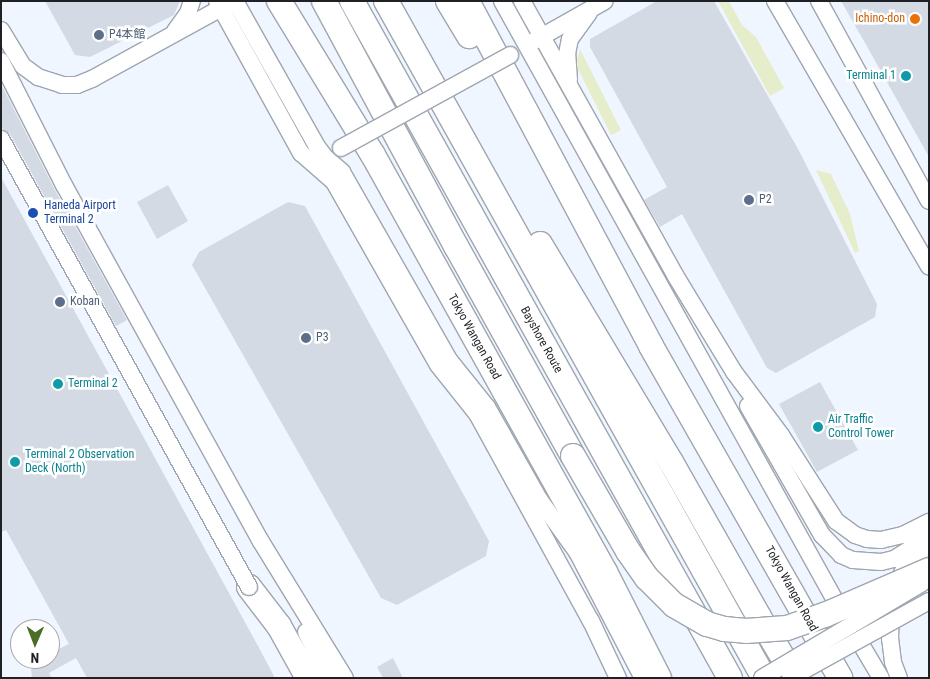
<!DOCTYPE html>
<html>
<head>
<meta charset="utf-8">
<style>
	body { margin:0 }
	#map { position:relative; width:930px; height:679px; overflow:hidden; background:#f0f6ff; font-family:"Roboto Condensed","Noto Sans JP",sans-serif }
	div>[style] { position:absolute }
	[style*='--x'] { left:calc(var(--x)*1px); top:calc(var(--y)*1px); width:calc(var(--w)*1px); rotate:calc(var(--a)*1deg) }
	.green>* { inset:0; background:#e6edca }
	.building>* { inset:0; background:#d3dae4 }
	.roads { filter:drop-shadow(1px 0 #9fa6af) drop-shadow(-1px 0 #9fa6af) drop-shadow(0 1px #9fa6af) drop-shadow(0 -1px #9fa6af) }
	.minor>* { height:16px; margin:-8px; padding:0 8px; transform-origin:8px; border-radius:8px; background:#fff }
	.highway>* { height:24px; margin:-12px; padding:0 12px; transform-origin:12px; border-radius:12px; background:#fff }
	.bridges { filter:drop-shadow(1px 0 #9fa6af) drop-shadow(-1px 0 #9fa6af) drop-shadow(0 1px #9fa6af) drop-shadow(0 -1px #9fa6af) }
	.minor-bridge>* { height:16px; margin:-8px; padding:0 8px; transform-origin:8px; border-radius:8px; background:#fff }
	.highway-bridge>* { height:24px; margin:-12px; padding:0 12px; transform-origin:12px; border-radius:12px; background:#fff }
	.dots>* { width:14px; height:14px; translate:-50% -50%; box-sizing:border-box; border:2px solid #fff; border-radius:50% }
	span { translate:-50% -50%; white-space:nowrap; text-align:center; line-height:1.15; -webkit-text-stroke:5px #fff; paint-order:stroke }
	.food-label { font-size:12px; color:#c56008 }
	.right { translate:-100% -50%; text-align:right }
	.service-label { font-size:12px; color:#4e5e75 }
	.left { translate:0 -50%; text-align:left }
	.culture-label { font-size:12px; color:#0d838f }
	.transit-label { font-size:12px; color:#164399 }
	.street-label { font-size:12px; color:#1f2125 }
	.frame { position:absolute; inset:0; border:2px solid #1f2125; pointer-events:none }
	.north { position:absolute; left:10px; top:619px; width:50px; height:50px; box-sizing:border-box; background:#fff; border:1px solid #a5a6a8; border-radius:50%; rotate:181deg; font-size:14px; font-weight:700; line-height:20px; text-align:center; color:#1f2125 }
	.north::after { content:''; display:block; margin:auto; width:18px; height:22px; background:#4a6e26; clip-path:polygon(50% 0,100% 100%,50% 72%,0 100%) }
</style>
</head>
<body>
<div id="map">
	<div class="green">
		<i style="clip-path:polygon(718px 1px,729px 1px,742px 25px,756px 37px,784px 88px,770px 96px)"></i>
		<i style="clip-path:polygon(580px 49px,621px 130px,611px 135px,578px 69px,577px 60px)"></i>
		<i style="clip-path:polygon(816px 170px,831px 174px,850px 214px,859px 251px,855px 253px)"></i>
	</div>
	<div class="building">
		<i style="clip-path:polygon(45px 1px,180px 1px,174px 15px,90px 57px,75px 55px)"></i>
		<i style="clip-path:polygon(657px 1px,714px 1px,798px 149px,877px 304px,875px 317px,776px 373px,767px 368px,682px 214px,660px 227px,644px 200px,667px 187px,590px 47px,590px 39px)"></i>
		<i style="clip-path:polygon(841px 1px,929px 1px,929px 157px,869px 50px)"></i>
		<i style="clip-path:polygon(1px 84px,55px 190px,127px 320px,116px 326px,10px 134px,1px 127px)"></i>
		<i style="clip-path:polygon(1px 177px,258px 646px,275px 678px,87px 678px,76px 658px,49px 673px,52px 678px,32px 678px,30px 659px,50px 659px,50px 653px,69px 644px,6px 530px,1px 532px)"></i>
		<i style="clip-path:polygon(168px 185px,188px 221px,157px 239px,137px 202px)"></i>
		<i style="clip-path:polygon(288px 202px,305px 206px,489px 541px,486px 556px,397px 605px,381px 598px,192px 265px,199px 252px)"></i>
		<i style="clip-path:polygon(820px 382px,858px 450px,817px 472px,779px 404px)"></i>
		<i style="clip-path:polygon(393px 658px,403px 678px,383px 678px,377px 667px)"></i>
	</div>
	<div class="roads">
		<div class="minor">
			<i style="--x:217;--y:1;--w:174;--a:61.1"></i>
			<i style="--x:301;--y:153;--w:44;--a:41.3"></i>
			<i style="--x:334;--y:182;--w:210;--a:60.4"></i>
			<i style="--x:438;--y:365;--w:63;--a:51.5"></i>
			<i style="--x:477;--y:414;--w:236;--a:61.2"></i>
			<i style="--x:591;--y:621;--w:63;--a:64.7"></i>
			<i style="--x:235;--y:1;--w:165;--a:60.6"></i>
			<i style="--x:316;--y:145;--w:15;--a:53"></i>
			<i style="--x:325;--y:157;--w:23;--a:41"></i>
			<i style="--x:342;--y:172;--w:218;--a:60.3"></i>
			<i style="--x:450;--y:361;--w:59;--a:51.2"></i>
			<i style="--x:487;--y:407;--w:106;--a:60.5"></i>
			<i style="--x:539;--y:499;--w:65;--a:54.4"></i>
			<i style="--x:577;--y:552;--w:142;--a:62.4"></i>
			<i style="--x:502;--y:1;--w:688;--a:60.94"></i>
			<i style="--x:836;--y:602;--w:88;--a:59.4"></i>
			<i style="--x:522;--y:1;--w:314;--a:60.8"></i>
			<i style="--x:675;--y:275;--w:114;--a:58.7"></i>
			<i style="--x:734;--y:372;--w:79;--a:53.3"></i>
			<i style="--x:781;--y:435;--w:102;--a:57.4"></i>
			<i style="--x:836;--y:521;--w:24;--a:36"></i>
			<i style="--x:855;--y:535;--w:13;--a:18"></i>
			<i style="--x:867;--y:539;--w:14;--a:4"></i>
			<i style="--x:881;--y:540;--w:23;--a:-13"></i>
			<i style="--x:903;--y:535;--w:29;--a:-27"></i>
			<i style="--x:775;--y:1;--w:307;--a:59.9"></i>
			<i style="--x:819;--y:1;--w:228;--a:61.2"></i>
			<i style="--x:1;--y:30;--w:42;--a:58.6"></i>
			<i style="--x:23;--y:66;--w:19;--a:36"></i>
			<i style="--x:38;--y:77;--w:25;--a:18"></i>
			<i style="--x:62;--y:85;--w:15;--a:0"></i>
			<i style="--x:77;--y:85;--w:16;--a:-22"></i>
			<i style="--x:92;--y:79;--w:158;--a:-28.8"></i>
			<i style="--x:175;--y:31;--w:22;--a:-54"></i>
			<i style="--x:188;--y:13;--w:13;--a:-72"></i>
			<i style="--x:534;--y:41;--w:81;--a:-29.4"></i>
			<i style="--x:1;--y:61;--w:139;--a:63.1"></i>
			<i style="--x:64;--y:185;--w:406;--a:61.1"></i>
			<i style="--x:260;--y:540;--w:162;--a:58.4"></i>
			<i style="--x:569;--y:80;--w:26;--a:-94"></i>
			<i style="--x:567;--y:54;--w:15;--a:-79"></i>
			<i style="--x:570;--y:39;--w:32;--a:-54"></i>
			<i style="--x:748;--y:406;--w:149;--a:60.2"></i>
			<i style="--x:822;--y:535;--w:28;--a:46"></i>
			<i style="--x:841;--y:555;--w:13;--a:23"></i>
			<i style="--x:853;--y:560;--w:28;--a:4"></i>
			<i style="--x:881;--y:562;--w:13;--a:-13"></i>
			<i style="--x:894;--y:559;--w:41;--a:-32.2"></i>
			<i style="--x:306;--y:632;--w:51;--a:64.4"></i>
			<i style="--x:899;--y:678;--w:17;--a:-111"></i>
			<i style="--x:893;--y:662;--w:23;--a:-97"></i>
			<i style="--x:890;--y:639;--w:32;--a:-88"></i>
			<i style="--x:891;--y:607;--w:22;--a:-77"></i>
			<i style="--x:896;--y:586;--w:19;--a:-65"></i>
			<i style="--x:904;--y:569;--w:31;--a:-42"></i>
		</div>
		<div class="highway">
			<i style="--x:279;--y:1;--w:180;--a:58.6"></i>
			<i style="--x:373;--y:155;--w:477;--a:60.9"></i>
			<i style="--x:605;--y:572;--w:119;--a:63"></i>
			<i style="--x:324;--y:1;--w:278;--a:61.7"></i>
			<i style="--x:456;--y:246;--w:240;--a:60.9"></i>
			<i style="--x:352;--y:1;--w:775;--a:60.82"></i>
			<i style="--x:386;--y:1;--w:775;--a:60.82"></i>
			<i style="--x:448;--y:1;--w:41;--a:59"></i>
			<i style="--x:467;--y:1;--w:391;--a:61.9"></i>
			<i style="--x:651;--y:346;--w:382;--a:60.3"></i>
			<i style="--x:540;--y:244;--w:254;--a:59"></i>
			<i style="--x:671;--y:462;--w:178;--a:60.4"></i>
			<i style="--x:759;--y:617;--w:71;--a:59.5"></i>
			<i style="--x:249;--y:587;--w:49;--a:52.4"></i>
			<i style="--x:279;--y:626;--w:60;--a:60.9"></i>
		</div>
	</div>
	<div class="bridges">
		<div class="minor-bridge">
			<i style="--x:1;--y:139;--w:512;--a:61.03"></i>
			<i style="--x:341;--y:148;--w:193;--a:-28.8"></i>
			<i style="--x:762;--y:678;--w:186;--a:-30.7"></i>
			<i style="--x:790;--y:678;--w:159;--a:-29"></i>
		</div>
		<div class="highway-bridge">
			<i style="--x:573;--y:456;--w:110;--a:59.9"></i>
			<i style="--x:628;--y:551;--w:33;--a:55"></i>
			<i style="--x:647;--y:578;--w:38;--a:45"></i>
			<i style="--x:674;--y:605;--w:38;--a:30"></i>
			<i style="--x:707;--y:624;--w:18;--a:16"></i>
			<i style="--x:724;--y:629;--w:22;--a:5"></i>
			<i style="--x:746;--y:631;--w:41;--a:-4.2"></i>
			<i style="--x:787;--y:628;--w:42;--a:-19.3"></i>
			<i style="--x:827;--y:614;--w:111;--a:-23.3"></i>
		</div>
	</div>
	<div class="dots">
		<i style="left:915px;top:19px;background:#e8710a"></i>
		<i style="left:99px;top:35px;background:#5c6f8a"></i>
		<i style="left:906px;top:76px;background:#0f9aa8"></i>
		<i style="left:749px;top:200px;background:#5c6f8a"></i>
		<i style="left:33px;top:213px;background:#1a4fb4"></i>
		<i style="left:60px;top:302px;background:#5c6f8a"></i>
		<i style="left:306px;top:338px;background:#5c6f8a"></i>
		<i style="left:58px;top:384px;background:#0f9aa8"></i>
		<i style="left:818px;top:427px;background:#0f9aa8"></i>
		<i style="left:15px;top:462px;background:#0f9aa8"></i>
	</div>
	<div class="food-label">
		<span class="right" style="left:905px;top:19px">Ichino-don</span>
	</div>
	<div class="service-label">
		<span class="left" style="left:109px;top:35px">P4本館</span>
		<span class="left" style="left:759px;top:200px">P2</span>
		<span class="left" style="left:70px;top:302px">Koban</span>
		<span class="left" style="left:316px;top:338px">P3</span>
	</div>
	<div class="culture-label">
		<span class="right" style="left:896px;top:76px">Terminal 1</span>
		<span class="left" style="left:68px;top:384px">Terminal 2</span>
		<span class="left" style="left:828px;top:427px">Air Traffic<br>Control Tower</span>
		<span class="left" style="left:25px;top:462px">Terminal 2 Observation<br>Deck (North)</span>
	</div>
	<div class="transit-label">
		<span class="left" style="left:44px;top:213px">Haneda Airport<br>Terminal 2</span>
	</div>
	<div class="street-label">
		<span style="left:474px;top:337px;rotate:61deg">Tokyo Wangan Road</span>
		<span style="left:541px;top:340px;rotate:61deg">Bayshore Route</span>
		<span style="left:791px;top:589px;rotate:61deg">Tokyo Wangan Road</span>
	</div>
	<div class="frame"></div>
	<div class="north">N</div>
</div>
</body>
</html>
